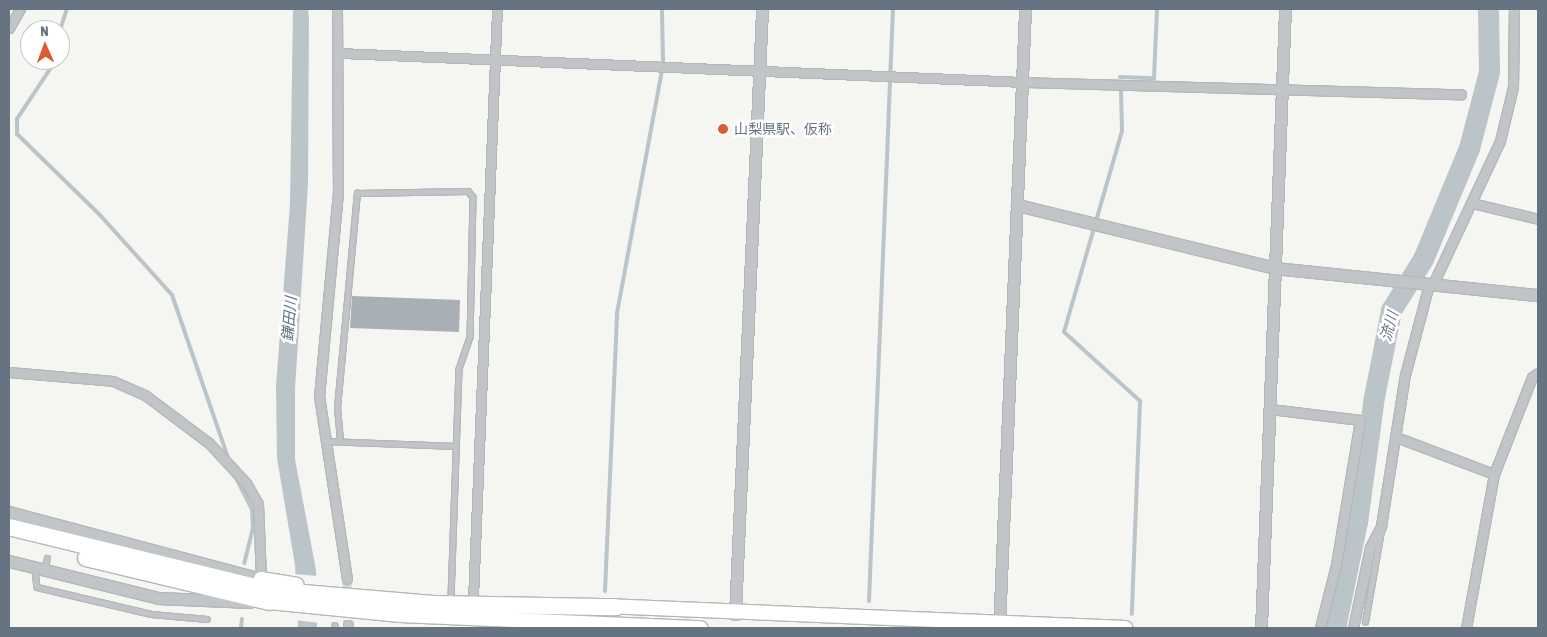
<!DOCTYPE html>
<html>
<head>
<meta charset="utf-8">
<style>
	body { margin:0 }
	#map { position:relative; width:1547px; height:637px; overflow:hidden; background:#f5f5f2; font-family:"Asap Condensed","Noto Sans JP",sans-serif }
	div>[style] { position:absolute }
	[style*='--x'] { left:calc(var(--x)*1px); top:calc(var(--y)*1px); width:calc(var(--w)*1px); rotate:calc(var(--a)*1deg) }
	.water>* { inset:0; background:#bbc4c9 }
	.pier>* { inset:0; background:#f5f5f2 }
	.stream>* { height:4px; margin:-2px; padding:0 2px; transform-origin:2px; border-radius:2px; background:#bbc4c9 }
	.river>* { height:21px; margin:-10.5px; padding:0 10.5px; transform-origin:10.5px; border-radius:10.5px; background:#bbc4c9 }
	.building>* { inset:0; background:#a8afb5 }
	.minor-tunnel>* { height:9px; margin-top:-4.5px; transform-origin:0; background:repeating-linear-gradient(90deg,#d1d5d6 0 9px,transparent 0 13.5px) }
	.roads { filter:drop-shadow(1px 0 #b4b8bb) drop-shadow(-1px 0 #b4b8bb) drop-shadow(0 1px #b4b8bb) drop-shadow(0 -1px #b4b8bb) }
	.service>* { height:4.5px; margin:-2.25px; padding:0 2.25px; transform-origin:2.25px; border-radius:2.25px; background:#c1c5c8 }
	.minor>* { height:9px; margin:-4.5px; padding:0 4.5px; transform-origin:4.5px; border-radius:4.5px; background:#c1c5c8 }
	.tertiary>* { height:11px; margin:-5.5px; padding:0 5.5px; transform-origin:5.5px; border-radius:5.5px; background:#c1c5c8 }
	.primary>* { height:14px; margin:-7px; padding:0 7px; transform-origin:7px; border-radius:7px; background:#fff }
	.motorway>* { height:16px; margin:-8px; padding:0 8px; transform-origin:8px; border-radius:8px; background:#fff }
	.dots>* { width:14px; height:14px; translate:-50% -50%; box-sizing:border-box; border:2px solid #fff; border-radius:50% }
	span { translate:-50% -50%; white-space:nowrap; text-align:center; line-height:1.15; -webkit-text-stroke:5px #fff; paint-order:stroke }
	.poi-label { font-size:14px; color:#667481 }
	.left { translate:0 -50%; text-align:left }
	.water-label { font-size:15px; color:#62767f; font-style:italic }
	.frame { position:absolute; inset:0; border:10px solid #667481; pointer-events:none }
	.north { position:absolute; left:20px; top:20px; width:50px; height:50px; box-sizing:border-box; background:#fff; border:1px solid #c2c7cd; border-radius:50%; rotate:358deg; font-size:14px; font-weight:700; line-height:20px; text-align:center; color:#667481 }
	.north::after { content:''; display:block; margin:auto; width:18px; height:22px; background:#d95d2f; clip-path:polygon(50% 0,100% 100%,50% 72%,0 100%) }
</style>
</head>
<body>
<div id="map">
	<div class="water">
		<i style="clip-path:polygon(293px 9px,308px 9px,309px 18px,308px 184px,295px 389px,295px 459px,316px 570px,317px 628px,298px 628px,295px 565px,277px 458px,276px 386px,290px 204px)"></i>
	</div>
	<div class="pier">
		<i style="clip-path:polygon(293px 574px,318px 576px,320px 623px,295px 620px)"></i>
	</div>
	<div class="stream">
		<i style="--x:662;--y:9;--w:52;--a:88.9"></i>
		<i style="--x:60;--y:30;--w:22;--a:-72"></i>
		<i style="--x:56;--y:60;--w:71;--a:123.5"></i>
		<i style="--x:17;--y:119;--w:15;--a:90"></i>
		<i style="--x:17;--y:134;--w:116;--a:44.3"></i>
		<i style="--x:100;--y:215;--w:108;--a:48"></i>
		<i style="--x:172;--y:295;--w:176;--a:71"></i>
		<i style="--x:1120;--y:77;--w:34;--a:2"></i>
		<i style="--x:1154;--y:78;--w:69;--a:-87.5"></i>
		<i style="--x:1121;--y:88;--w:43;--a:88.7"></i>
		<i style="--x:1122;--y:131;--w:209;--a:106.1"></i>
		<i style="--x:1064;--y:332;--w:103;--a:42.2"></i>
		<i style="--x:1140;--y:401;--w:213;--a:92.2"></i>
		<i style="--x:235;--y:476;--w:38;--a:63"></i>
		<i style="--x:252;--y:510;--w:18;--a:87"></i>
		<i style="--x:253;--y:528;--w:36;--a:104"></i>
		<i style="--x:605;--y:591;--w:278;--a:-87.5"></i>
		<i style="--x:617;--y:313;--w:246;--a:-79.5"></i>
		<i style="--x:869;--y:601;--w:592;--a:-87.68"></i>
		<i style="--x:241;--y:628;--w:9;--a:-84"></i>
	</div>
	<div class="river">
		<i style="--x:1335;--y:628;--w:108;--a:-78.3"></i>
		<i style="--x:1357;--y:522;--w:126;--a:-82.3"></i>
		<i style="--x:1374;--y:397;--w:89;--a:-78.9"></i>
		<i style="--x:1391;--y:310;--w:60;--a:-57.9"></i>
		<i style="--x:1423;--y:259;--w:120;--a:-67.5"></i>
		<i style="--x:1469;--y:148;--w:79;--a:-75.3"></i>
		<i style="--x:1489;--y:72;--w:63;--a:-90.9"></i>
	</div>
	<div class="building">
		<i style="clip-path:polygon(352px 296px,460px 300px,459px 332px,350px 328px)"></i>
	</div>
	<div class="minor-tunnel">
		<i style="--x:347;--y:579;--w:46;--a:88.8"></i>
	</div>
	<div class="roads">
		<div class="service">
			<i style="--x:325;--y:441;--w:131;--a:2.2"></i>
			<i style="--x:340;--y:441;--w:33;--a:-95"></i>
			<i style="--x:337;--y:408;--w:216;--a:-84.7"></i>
			<i style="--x:357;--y:193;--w:111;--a:-1"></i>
			<i style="--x:468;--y:191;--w:8;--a:50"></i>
			<i style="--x:473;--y:197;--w:140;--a:91.2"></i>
			<i style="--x:470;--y:337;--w:34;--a:109"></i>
			<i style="--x:459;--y:369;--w:228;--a:92"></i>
			<i style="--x:35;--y:569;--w:18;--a:84"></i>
			<i style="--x:37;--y:587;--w:117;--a:13.3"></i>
			<i style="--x:151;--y:614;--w:56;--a:5.1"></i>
			<i style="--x:44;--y:570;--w:12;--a:-76"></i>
			<i style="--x:1365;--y:622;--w:93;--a:-80.1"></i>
			<i style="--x:335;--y:625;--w:3;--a:90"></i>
		</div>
		<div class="minor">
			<i style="--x:337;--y:9;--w:183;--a:89.7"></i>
			<i style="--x:338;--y:192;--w:205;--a:95.3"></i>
			<i style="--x:319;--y:396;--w:185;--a:81.3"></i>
			<i style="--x:9;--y:28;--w:22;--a:-60"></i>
			<i style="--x:340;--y:53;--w:683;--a:2.43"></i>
			<i style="--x:1022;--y:82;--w:439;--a:1.6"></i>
			<i style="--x:1472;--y:203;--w:68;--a:13.6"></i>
			<i style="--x:1433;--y:284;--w:158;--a:-64.9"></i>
			<i style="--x:1500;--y:141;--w:56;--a:-76.5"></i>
			<i style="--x:1513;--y:87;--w:78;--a:-89.3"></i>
			<i style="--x:9;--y:372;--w:104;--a:4.9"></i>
			<i style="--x:113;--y:381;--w:35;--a:24"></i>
			<i style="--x:145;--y:395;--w:80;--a:36.9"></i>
			<i style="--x:209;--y:443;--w:54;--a:47.2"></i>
			<i style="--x:246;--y:483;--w:24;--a:60"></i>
			<i style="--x:258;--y:504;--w:75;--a:87.7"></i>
			<i style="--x:1270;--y:409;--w:91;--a:7"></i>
			<i style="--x:1360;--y:420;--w:147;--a:99.4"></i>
			<i style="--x:1336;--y:565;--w:65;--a:104.3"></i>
			<i style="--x:1396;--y:437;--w:105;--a:20.7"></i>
			<i style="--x:473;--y:599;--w:590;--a:-87.67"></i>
			<i style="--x:348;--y:628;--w:3;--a:-90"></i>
			<i style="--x:1353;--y:628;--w:83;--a:-78.1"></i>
			<i style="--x:1370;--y:547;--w:24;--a:-62"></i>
			<i style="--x:1381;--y:526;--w:153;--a:-81"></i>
			<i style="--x:1405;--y:375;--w:94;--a:-75.2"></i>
			<i style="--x:1466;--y:628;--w:157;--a:-79.7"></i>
			<i style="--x:1494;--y:474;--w:104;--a:-68.6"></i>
			<i style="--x:1532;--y:377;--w:7;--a:-34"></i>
		</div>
		<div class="tertiary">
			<i style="--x:1017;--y:205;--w:266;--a:13.7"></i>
			<i style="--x:1275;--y:268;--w:264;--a:5.9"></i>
			<i style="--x:9;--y:512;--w:261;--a:14.9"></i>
			<i style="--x:9;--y:561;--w:154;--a:13.9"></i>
			<i style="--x:158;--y:598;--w:92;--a:2.5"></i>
			<i style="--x:735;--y:614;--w:606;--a:-87.44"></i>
			<i style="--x:999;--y:628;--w:620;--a:-87.59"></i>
			<i style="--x:1261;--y:628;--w:619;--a:-87.78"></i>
		</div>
		<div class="primary">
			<i style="--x:261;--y:579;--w:36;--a:9"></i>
			<i style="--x:269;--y:602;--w:132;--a:5.7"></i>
			<i style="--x:400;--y:615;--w:301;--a:2.5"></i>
			<i style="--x:605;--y:606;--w:521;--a:2.42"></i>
		</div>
		<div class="motorway">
			<i style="--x:9;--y:527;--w:267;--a:13.7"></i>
			<i style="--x:268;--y:590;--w:169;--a:4.8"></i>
			<i style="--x:436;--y:604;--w:180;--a:1"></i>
			<i style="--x:86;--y:558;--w:188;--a:13.5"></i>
		</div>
	</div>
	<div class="dots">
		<i style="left:723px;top:129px;background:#d95d2f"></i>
	</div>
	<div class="poi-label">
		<span class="left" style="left:734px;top:129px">山梨県駅、仮称</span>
	</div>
	<div class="water-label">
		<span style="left:289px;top:319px;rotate:-85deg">鎌田川</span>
		<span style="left:1389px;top:326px;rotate:-75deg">流川</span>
	</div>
	<div class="frame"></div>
	<div class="north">N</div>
</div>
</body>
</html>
